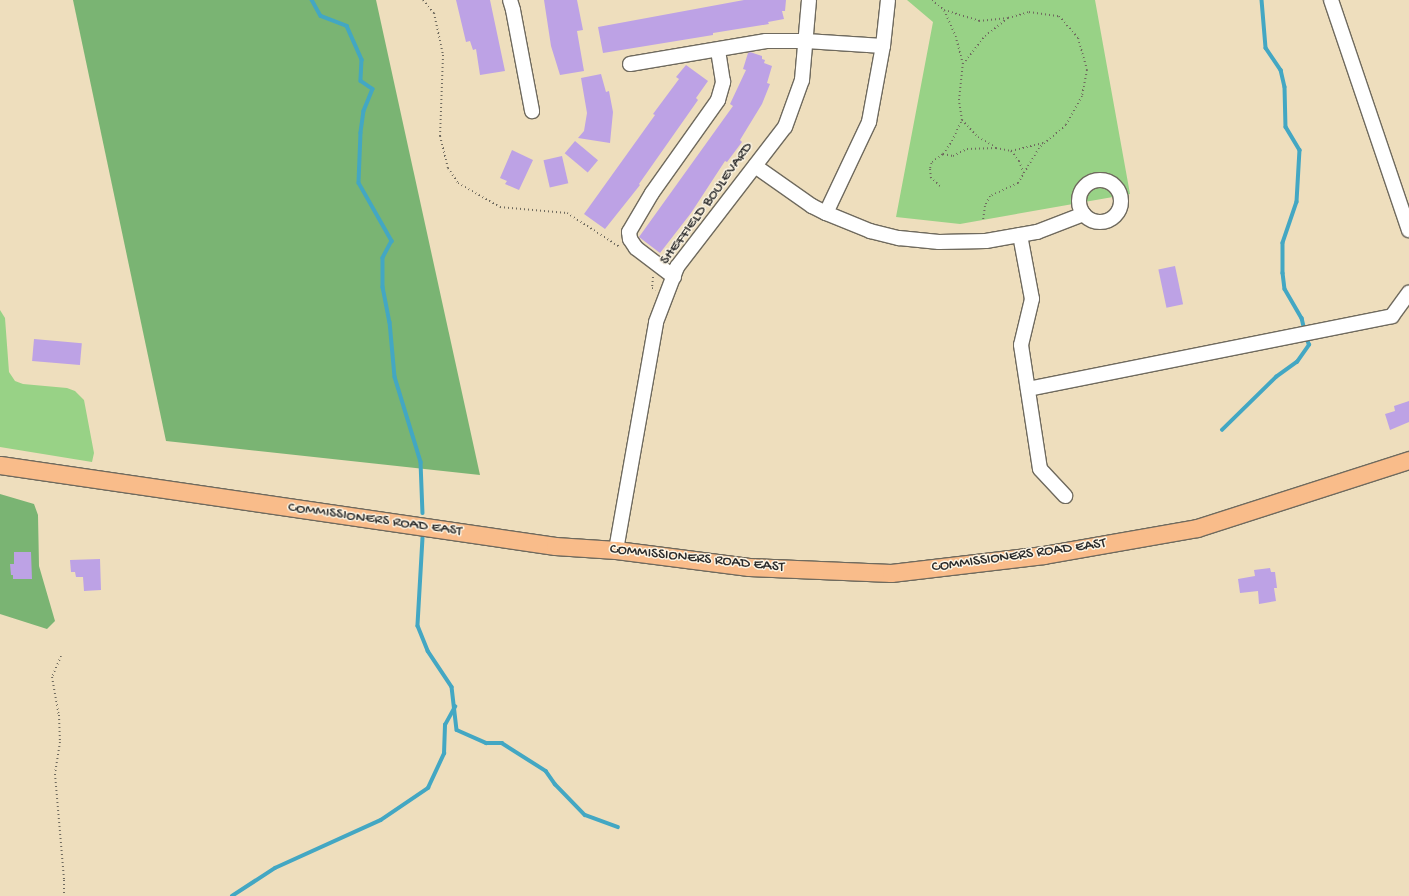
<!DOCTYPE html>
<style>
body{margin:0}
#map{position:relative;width:1409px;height:896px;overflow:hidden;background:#eedebd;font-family:"Gochi Hand",sans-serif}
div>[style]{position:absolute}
.green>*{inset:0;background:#98d286}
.forest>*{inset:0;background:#7ab473}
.stream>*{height:3.5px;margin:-1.75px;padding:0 1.75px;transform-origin:1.75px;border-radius:1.75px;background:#43a7c3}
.building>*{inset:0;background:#bda2e5;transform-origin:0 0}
.path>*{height:2px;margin-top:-1px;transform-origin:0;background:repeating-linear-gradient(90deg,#6f6a5e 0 1px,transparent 0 4px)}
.roads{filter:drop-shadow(1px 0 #6f6a5e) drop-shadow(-1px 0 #6f6a5e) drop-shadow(0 1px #6f6a5e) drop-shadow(0 -1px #6f6a5e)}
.minor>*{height:14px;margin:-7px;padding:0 7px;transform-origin:7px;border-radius:7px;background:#fff}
.minor>.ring{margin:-7px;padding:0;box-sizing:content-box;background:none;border:14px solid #fff;border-radius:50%}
.major>*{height:17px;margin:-8.5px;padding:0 8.5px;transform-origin:8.5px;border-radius:8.5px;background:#f9bc8a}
span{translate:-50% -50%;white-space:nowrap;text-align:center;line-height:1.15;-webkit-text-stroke:3px #fcf5e5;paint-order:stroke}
.street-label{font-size:15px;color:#2b2b2b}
</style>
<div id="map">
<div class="green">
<i style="clip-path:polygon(907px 0,1095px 0,1130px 194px,960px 224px,896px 217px,933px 22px)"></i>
<i style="clip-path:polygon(0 310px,5px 318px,9px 372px,15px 381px,23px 384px,67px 388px,75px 391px,84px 400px,94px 453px,92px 462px,0 447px)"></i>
</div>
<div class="forest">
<i style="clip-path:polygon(73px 0,376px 0,480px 475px,166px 441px)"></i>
<i style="clip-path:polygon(0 494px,34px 504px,38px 515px,39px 566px,55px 621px,47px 629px,0 614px)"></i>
</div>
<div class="stream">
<i style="left:312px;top:0;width:18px;rotate:61deg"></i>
<i style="left:321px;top:16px;width:28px;rotate:21deg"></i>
<i style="left:347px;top:26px;width:37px;rotate:66deg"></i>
<i style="left:362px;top:60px;width:21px;rotate:93deg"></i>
<i style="left:361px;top:81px;width:14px;rotate:34deg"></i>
<i style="left:373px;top:89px;width:24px;rotate:112deg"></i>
<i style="left:364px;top:111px;width:22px;rotate:98deg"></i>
<i style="left:361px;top:133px;width:50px;rotate:92.3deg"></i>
<i style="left:359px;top:183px;width:67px;rotate:60.4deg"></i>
<i style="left:392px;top:241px;width:19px;rotate:118deg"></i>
<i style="left:383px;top:258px;width:29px;rotate:90deg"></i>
<i style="left:383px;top:287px;width:36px;rotate:79deg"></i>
<i style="left:390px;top:322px;width:55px;rotate:84.8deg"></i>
<i style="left:395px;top:377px;width:89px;rotate:73deg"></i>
<i style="left:421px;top:462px;width:51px;rotate:87.8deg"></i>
<i style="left:1262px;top:0;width:48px;rotate:85.2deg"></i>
<i style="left:1266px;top:48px;width:27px;rotate:56deg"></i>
<i style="left:1281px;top:70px;width:17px;rotate:77deg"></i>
<i style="left:1285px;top:87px;width:40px;rotate:88.6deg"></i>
<i style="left:1286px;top:127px;width:27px;rotate:59deg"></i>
<i style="left:1300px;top:150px;width:52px;rotate:93.3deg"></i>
<i style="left:1297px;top:202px;width:43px;rotate:108.9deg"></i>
<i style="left:1283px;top:243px;width:30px;rotate:90deg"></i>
<i style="left:1283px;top:273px;width:16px;rotate:83deg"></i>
<i style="left:1285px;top:289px;width:34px;rotate:60deg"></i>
<i style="left:1302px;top:318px;width:13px;rotate:77deg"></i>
<i style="left:1222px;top:430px;width:76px;rotate:-44.5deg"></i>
<i style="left:1276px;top:377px;width:26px;rotate:-36deg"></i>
<i style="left:1297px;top:362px;width:21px;rotate:-55deg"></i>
<i style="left:1309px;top:345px;width:9px;rotate:-111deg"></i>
<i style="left:423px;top:538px;width:88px;rotate:93.3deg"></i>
<i style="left:418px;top:626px;width:27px;rotate:68deg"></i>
<i style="left:428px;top:651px;width:43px;rotate:56.3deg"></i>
<i style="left:452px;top:687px;width:43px;rotate:83.4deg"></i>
<i style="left:457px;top:730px;width:32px;rotate:24deg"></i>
<i style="left:486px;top:743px;width:16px"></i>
<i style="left:502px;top:743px;width:52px;rotate:32.5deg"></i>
<i style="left:546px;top:771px;width:16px;rotate:55deg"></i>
<i style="left:555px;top:784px;width:43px;rotate:45.9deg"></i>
<i style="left:585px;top:815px;width:35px;rotate:20deg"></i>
<i style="left:232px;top:896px;width:51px;rotate:-33.1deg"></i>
<i style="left:275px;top:868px;width:116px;rotate:-24.4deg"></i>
<i style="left:381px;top:820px;width:57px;rotate:-34.2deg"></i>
<i style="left:428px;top:788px;width:38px;rotate:-65deg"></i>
<i style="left:444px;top:754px;width:29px;rotate:-88deg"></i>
<i style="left:445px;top:725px;width:21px;rotate:-61deg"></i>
</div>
<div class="building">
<i style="clip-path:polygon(456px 0,490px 0,505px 71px,480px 75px,476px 49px,473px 50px,470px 41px,466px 42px)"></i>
<i style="clip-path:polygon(544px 0,577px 0,583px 30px,577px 31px,584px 71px,560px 75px,551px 46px)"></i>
<i style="clip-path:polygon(744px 0,786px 0,785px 11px,782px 11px,784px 19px,768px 22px,769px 24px,713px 33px,713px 35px,603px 53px,598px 27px)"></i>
<i style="clip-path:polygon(750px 52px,762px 56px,762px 59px,765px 60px,764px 63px,772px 66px,767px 83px,770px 84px,762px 104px,740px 140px,742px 142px,727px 162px,725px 161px,691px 213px,660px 253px,639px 237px,733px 106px,730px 104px,746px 70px,743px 69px,748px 53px)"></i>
<i style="clip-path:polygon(686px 65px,708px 81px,696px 98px,698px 100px,639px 184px,640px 185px,605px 229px,584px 214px,655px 115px,653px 114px,679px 79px,676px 77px)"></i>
<i style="clip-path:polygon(601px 74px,606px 92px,609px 91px,613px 112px,610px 143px,578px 138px,584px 131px,587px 113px,581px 78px)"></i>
<i style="left:575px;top:141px;width:30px;height:16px;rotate:40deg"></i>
<i style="clip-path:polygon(512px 150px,533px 160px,519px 190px,505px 184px,507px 181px,500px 178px)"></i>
<i style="left:562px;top:156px;width:28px;height:19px;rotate:77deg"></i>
<i style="left:1175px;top:266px;width:39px;height:17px;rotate:78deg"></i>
<i style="left:34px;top:339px;width:48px;height:22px;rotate:5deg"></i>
<i style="clip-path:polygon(1409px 401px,1409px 422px,1390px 430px,1385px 414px,1395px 411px,1394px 406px)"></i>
<i style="clip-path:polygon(14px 552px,31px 552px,32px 579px,13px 579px,13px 575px,11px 575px,10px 564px,14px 564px)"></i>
<i style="clip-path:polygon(100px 559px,101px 590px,84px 591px,83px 577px,76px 577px,75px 572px,71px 572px,70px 560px)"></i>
<i style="clip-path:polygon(1270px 568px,1271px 572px,1275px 572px,1277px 588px,1274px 588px,1276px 601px,1259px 604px,1258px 591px,1240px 593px,1238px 579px,1255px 576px,1254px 570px)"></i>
</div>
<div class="path">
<i style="left:423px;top:0;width:17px;rotate:50deg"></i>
<i style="left:434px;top:13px;width:43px;rotate:77.9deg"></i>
<i style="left:443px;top:55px;width:81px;rotate:92.1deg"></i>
<i style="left:440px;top:136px;width:33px;rotate:76deg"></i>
<i style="left:448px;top:168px;width:18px;rotate:56deg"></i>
<i style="left:458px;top:183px;width:48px;rotate:29.7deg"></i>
<i style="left:500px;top:207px;width:67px;rotate:5.1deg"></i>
<i style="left:567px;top:213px;width:63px;rotate:32.7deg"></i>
<i style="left:932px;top:0;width:16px;rotate:40deg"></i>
<i style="left:944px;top:10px;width:37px;rotate:17deg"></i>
<i style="left:979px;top:21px;width:29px;rotate:-6deg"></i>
<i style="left:1008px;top:18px;width:22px;rotate:-16deg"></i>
<i style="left:1029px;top:12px;width:30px;rotate:8deg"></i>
<i style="left:1059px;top:16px;width:29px;rotate:49deg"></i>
<i style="left:1078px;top:38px;width:33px;rotate:74deg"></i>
<i style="left:1087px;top:70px;width:26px;rotate:101deg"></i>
<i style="left:1082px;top:96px;width:33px;rotate:119deg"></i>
<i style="left:1066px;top:125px;width:35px;rotate:140deg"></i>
<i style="left:1039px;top:148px;width:41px;rotate:121deg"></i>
<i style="left:1018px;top:183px;width:31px;rotate:155deg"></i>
<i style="left:990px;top:196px;width:11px;rotate:117deg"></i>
<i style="left:985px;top:206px;width:14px;rotate:98deg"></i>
<i style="left:963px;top:64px;width:36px;rotate:-52deg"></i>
<i style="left:985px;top:36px;width:29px;rotate:-38deg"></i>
<i style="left:962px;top:120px;width:23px;rotate:47deg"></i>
<i style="left:978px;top:137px;width:20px;rotate:30deg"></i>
<i style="left:1011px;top:151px;width:13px;rotate:51deg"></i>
<i style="left:1019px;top:161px;width:14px;rotate:69deg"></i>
<i style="left:943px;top:154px;width:16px;rotate:-55deg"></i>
<i style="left:952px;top:141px;width:23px;rotate:-65deg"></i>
<i style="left:962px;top:120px;width:20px;rotate:-99deg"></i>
<i style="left:959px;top:100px;width:36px;rotate:-84deg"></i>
<i style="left:963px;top:64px;width:28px;rotate:-105deg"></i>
<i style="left:956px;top:37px;width:30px;rotate:-114deg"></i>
<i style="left:940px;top:186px;width:12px;rotate:-138deg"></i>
<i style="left:931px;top:178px;width:10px;rotate:-96deg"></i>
<i style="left:930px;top:168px;width:6px;rotate:-72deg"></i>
<i style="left:932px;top:162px;width:14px;rotate:-36deg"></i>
<i style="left:943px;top:154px;width:10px;rotate:11deg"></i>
<i style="left:953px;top:156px;width:16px;rotate:-27deg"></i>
<i style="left:967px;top:149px;width:29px;rotate:-2deg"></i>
<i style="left:996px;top:148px;width:15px;rotate:11deg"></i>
<i style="left:1011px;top:151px;width:34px;rotate:-14deg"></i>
<i style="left:653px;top:277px;width:11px;rotate:95deg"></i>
<i style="left:652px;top:288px;width:4px;rotate:27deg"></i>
<i style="left:61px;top:656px;width:23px;rotate:113deg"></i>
<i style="left:52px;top:677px;width:39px;rotate:80deg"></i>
<i style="left:59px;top:715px;width:27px;rotate:88deg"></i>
<i style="left:60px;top:742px;width:32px;rotate:99deg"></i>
<i style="left:55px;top:774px;width:106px;rotate:85.1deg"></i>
<i style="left:64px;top:880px;width:16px;rotate:90deg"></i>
</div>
<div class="roads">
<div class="minor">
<i style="left:510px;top:0;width:10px;rotate:73deg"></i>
<i style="left:513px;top:10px;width:103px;rotate:79.3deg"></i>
<i style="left:1331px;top:0;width:243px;rotate:71.3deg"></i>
<i style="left:630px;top:64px;width:138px;rotate:-9.6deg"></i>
<i style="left:766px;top:41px;width:40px"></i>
<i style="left:806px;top:41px;width:77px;rotate:3.7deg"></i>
<i style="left:755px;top:166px;width:70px;rotate:35.1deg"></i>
<i style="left:812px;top:206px;width:16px;rotate:27deg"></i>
<i style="left:826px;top:213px;width:48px;rotate:22.2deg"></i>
<i style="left:870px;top:231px;width:30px;rotate:14deg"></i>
<i style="left:899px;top:238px;width:40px;rotate:5.7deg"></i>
<i style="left:939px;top:242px;width:47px;rotate:-1.2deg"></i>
<i style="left:986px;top:241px;width:52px;rotate:-10deg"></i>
<i style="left:1037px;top:232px;width:50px;rotate:-21deg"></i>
<i class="ring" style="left:1079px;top:180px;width:28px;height:28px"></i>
<i style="left:826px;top:213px;width:101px;rotate:-64.7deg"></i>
<i style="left:869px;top:122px;width:77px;rotate:-79.6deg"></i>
<i style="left:883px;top:46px;width:46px;rotate:-83.8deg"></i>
<i style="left:1020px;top:235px;width:65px;rotate:79.4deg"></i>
<i style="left:1032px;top:299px;width:47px;rotate:103.4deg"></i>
<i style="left:1021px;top:345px;width:125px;rotate:81.3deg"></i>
<i style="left:1040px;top:469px;width:37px;rotate:47deg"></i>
<i style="left:674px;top:277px;width:48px;rotate:-142.7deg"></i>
<i style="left:636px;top:248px;width:11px;rotate:-124deg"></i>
<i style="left:630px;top:239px;width:7px;rotate:-98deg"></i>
<i style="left:629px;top:232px;width:45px;rotate:-59.5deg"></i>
<i style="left:652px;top:193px;width:114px;rotate:-54.6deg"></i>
<i style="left:718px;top:100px;width:19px;rotate:-74deg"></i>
<i style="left:723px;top:82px;width:32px;rotate:-99deg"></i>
<i style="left:1028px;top:389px;width:371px;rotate:-11.3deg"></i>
<i style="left:1392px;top:316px;width:29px;rotate:-54deg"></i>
<i style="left:616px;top:550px;width:231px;rotate:-80deg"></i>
<i style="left:656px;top:322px;width:59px;rotate:-69.1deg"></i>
<i style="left:677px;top:267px;width:177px;rotate:-52.4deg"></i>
<i style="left:785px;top:127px;width:50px;rotate:-70.1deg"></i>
<i style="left:802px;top:80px;width:80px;rotate:-85deg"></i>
</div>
<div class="major">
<i style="left:0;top:465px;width:561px;rotate:8.3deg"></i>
<i style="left:555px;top:546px;width:61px;rotate:3.8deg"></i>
<i style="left:616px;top:550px;width:134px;rotate:7.3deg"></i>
<i style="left:749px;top:567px;width:142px;rotate:2.4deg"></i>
<i style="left:891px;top:573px;width:154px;rotate:-6.7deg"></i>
<i style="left:1044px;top:555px;width:155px;rotate:-10deg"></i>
<i style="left:1197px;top:528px;width:223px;rotate:-17.8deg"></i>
</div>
</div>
<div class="street-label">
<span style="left:707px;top:204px;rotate:-54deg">SHEFFIELD BOULEVARD</span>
<span style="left:375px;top:520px;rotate:8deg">COMMISSIONERS ROAD EAST</span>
<span style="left:1019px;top:556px;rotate:-8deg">COMMISSIONERS ROAD EAST</span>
<span style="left:697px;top:559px;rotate:6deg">COMMISSIONERS ROAD EAST</span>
</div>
</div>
